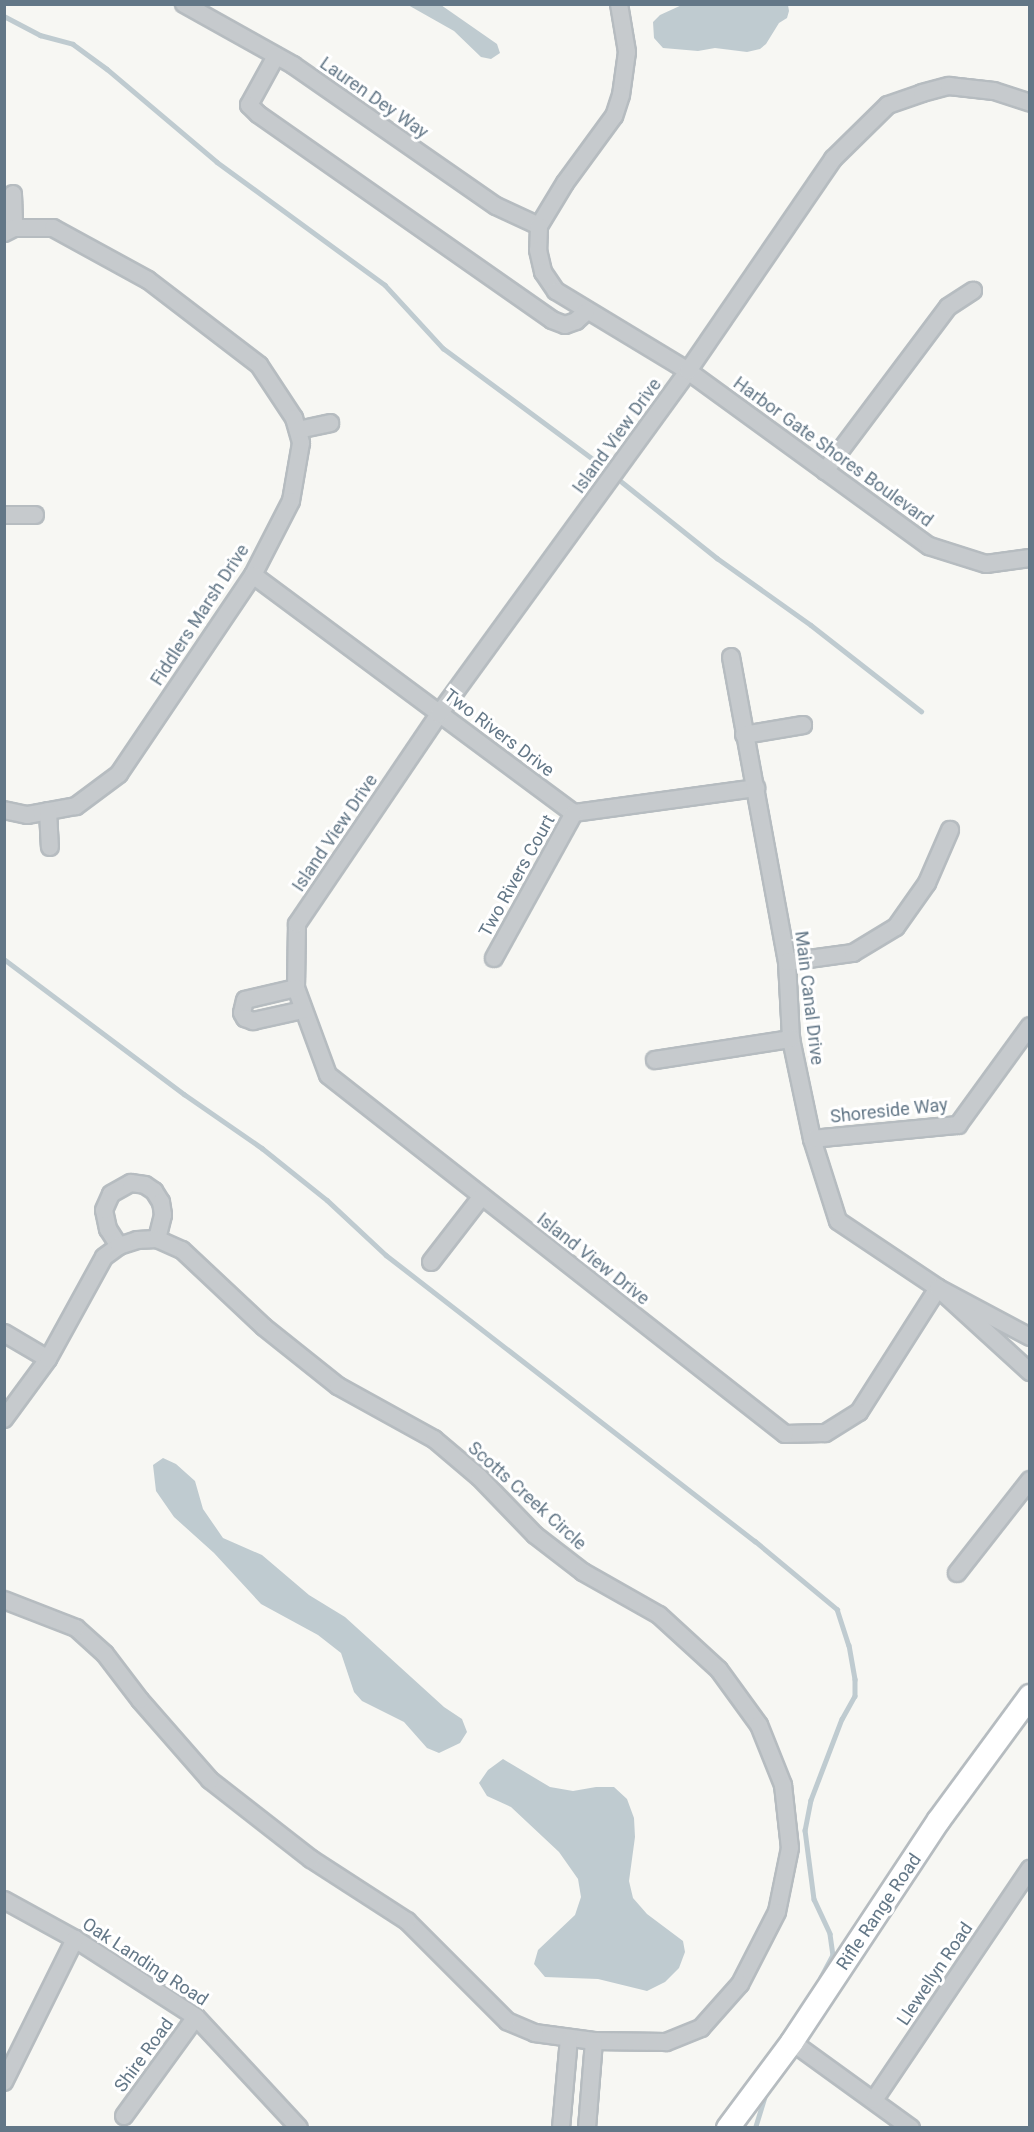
<!DOCTYPE html>
<style>
body{margin:0}
#map{position:relative;width:1034px;height:2132px;overflow:hidden;background:#f7f7f3;font-family:Roboto,sans-serif}
div>[style]{position:absolute}
.water>*{inset:0;background:#bfcbd0}
.stream>*{height:4.5px;margin:-2.25px;padding:0 2.25px;transform-origin:2.25px;border-radius:2.25px;background:#bfcbd0}
.roads{filter:drop-shadow(2px 0 #b6bcc0) drop-shadow(-2px 0 #b6bcc0) drop-shadow(0 2px #b6bcc0) drop-shadow(0 -2px #b6bcc0)}
.street>*{height:16px;margin:-8px;padding:0 8px;transform-origin:8px;border-radius:8px;background:#c6cacd}
.secondary>*{height:22px;margin:-11px;padding:0 11px;transform-origin:11px;border-radius:11px;background:#fff}
span{translate:-50% -50%;white-space:nowrap;text-align:center;line-height:1.15;-webkit-text-stroke:6px #fff;paint-order:stroke}
.street-label{font-size:18px;color:#637787}
.frame{position:absolute;inset:0;border:6px solid #637787;pointer-events:none}
</style>
<div id="map">
<div class="water">
<i style="clip-path:polygon(684px 4px,788px 5px,789px 11px,787px 18px,779px 23px,766px 44px,760px 49px,747px 52px,715px 48px,698px 51px,663px 48px,654px 38px,653px 22px,660px 15px)"></i>
<i style="clip-path:polygon(408px 5px,441px 5px,497px 44px,500px 53px,491px 59px,481px 57px,454px 31px)"></i>
<i style="clip-path:polygon(163px 1458px,176px 1464px,195px 1481px,203px 1509px,223px 1538px,262px 1555px,309px 1595px,345px 1617px,444px 1707px,462px 1719px,467px 1732px,460px 1743px,439px 1753px,427px 1748px,404px 1722px,362px 1701px,354px 1692px,341px 1653px,318px 1635px,261px 1604px,214px 1553px,174px 1517px,156px 1491px,153px 1465px)"></i>
<i style="clip-path:polygon(503px 1759px,550px 1787px,573px 1791px,596px 1787px,614px 1787px,627px 1799px,634px 1818px,635px 1837px,629px 1881px,633px 1898px,647px 1914px,683px 1941px,685px 1952px,679px 1968px,665px 1982px,647px 1991px,598px 1979px,545px 1977px,534px 1964px,538px 1950px,575px 1915px,581px 1897px,578px 1879px,559px 1852px,511px 1807px,487px 1796px,479px 1783px,488px 1770px)"></i>
</div>
<div class="stream">
<i style="left:4px;top:16px;width:41px;rotate:27.8deg"></i>
<i style="left:40px;top:35px;width:34px;rotate:15deg"></i>
<i style="left:73px;top:44px;width:42px;rotate:36.3deg"></i>
<i style="left:107px;top:69px;width:144px;rotate:40.2deg"></i>
<i style="left:217px;top:162px;width:208px;rotate:36.2deg"></i>
<i style="left:385px;top:285px;width:86px;rotate:47.4deg"></i>
<i style="left:443px;top:348px;width:200px;rotate:36.5deg"></i>
<i style="left:622px;top:482px;width:122px;rotate:38.7deg"></i>
<i style="left:717px;top:558px;width:115px;rotate:35.5deg"></i>
<i style="left:811px;top:625px;width:140px;rotate:38deg"></i>
<i style="left:4px;top:959px;width:225px;rotate:36.9deg"></i>
<i style="left:184px;top:1094px;width:95px;rotate:34.7deg"></i>
<i style="left:262px;top:1148px;width:83px;rotate:38.7deg"></i>
<i style="left:327px;top:1200px;width:81px;rotate:43deg"></i>
<i style="left:386px;top:1255px;width:467px;rotate:37.8deg"></i>
<i style="left:755px;top:1541px;width:107px;rotate:39.7deg"></i>
<i style="left:837px;top:1609px;width:38px;rotate:72deg"></i>
<i style="left:849px;top:1645px;width:35px;rotate:80deg"></i>
<i style="left:855px;top:1679px;width:17px;rotate:90deg"></i>
<i style="left:855px;top:1696px;width:26px;rotate:119deg"></i>
<i style="left:842px;top:1719px;width:87px;rotate:110.9deg"></i>
<i style="left:811px;top:1800px;width:31px;rotate:101deg"></i>
<i style="left:805px;top:1830px;width:70px;rotate:82.6deg"></i>
<i style="left:814px;top:1899px;width:38px;rotate:65deg"></i>
<i style="left:830px;top:1934px;width:21px;rotate:82deg"></i>
<i style="left:833px;top:1955px;width:26px;rotate:118deg"></i>
<i style="left:755px;top:2128px;width:37px;rotate:-73deg"></i>
</div>
<div class="roads">
<div class="street">
<i style="left:184px;top:4px;width:125px;rotate:29.2deg"></i>
<i style="left:293px;top:65px;width:247px;rotate:34.8deg"></i>
<i style="left:496px;top:206px;width:47px;rotate:24.9deg"></i>
<i style="left:619px;top:4px;width:49px;rotate:80.5deg"></i>
<i style="left:627px;top:52px;width:43px;rotate:97.9deg"></i>
<i style="left:621px;top:95px;width:22px;rotate:108deg"></i>
<i style="left:614px;top:116px;width:83px;rotate:126.2deg"></i>
<i style="left:565px;top:183px;width:50px;rotate:121.2deg"></i>
<i style="left:539px;top:226px;width:24px;rotate:92deg"></i>
<i style="left:538px;top:250px;width:23px;rotate:77deg"></i>
<i style="left:543px;top:272px;width:23px;rotate:56deg"></i>
<i style="left:556px;top:291px;width:154px;rotate:31.2deg"></i>
<i style="left:688px;top:371px;width:298px;rotate:36deg"></i>
<i style="left:929px;top:546px;width:60px;rotate:17.5deg"></i>
<i style="left:986px;top:564px;width:44px;rotate:-7.8deg"></i>
<i style="left:276px;top:56px;width:56px;rotate:118.9deg"></i>
<i style="left:249px;top:105px;width:13px;rotate:45deg"></i>
<i style="left:258px;top:114px;width:359px;rotate:35deg"></i>
<i style="left:552px;top:320px;width:14px;rotate:21deg"></i>
<i style="left:565px;top:325px;width:12px;rotate:-20deg"></i>
<i style="left:576px;top:321px;width:13px;rotate:-42deg"></i>
<i style="left:13px;top:194px;width:34px;rotate:88deg"></i>
<i style="left:4px;top:233px;width:11px;rotate:-27deg"></i>
<i style="left:14px;top:228px;width:39px"></i>
<i style="left:53px;top:228px;width:108px;rotate:28.7deg"></i>
<i style="left:148px;top:280px;width:140px;rotate:37.4deg"></i>
<i style="left:259px;top:365px;width:64px;rotate:56.6deg"></i>
<i style="left:294px;top:418px;width:26px;rotate:74deg"></i>
<i style="left:301px;top:443px;width:59px;rotate:99.8deg"></i>
<i style="left:291px;top:501px;width:83px;rotate:117.2deg"></i>
<i style="left:253px;top:575px;width:240px;rotate:124deg"></i>
<i style="left:119px;top:774px;width:54px;rotate:143.3deg"></i>
<i style="left:76px;top:806px;width:50px;rotate:169.6deg"></i>
<i style="left:27px;top:815px;width:24px;rotate:-168deg"></i>
<i style="left:298px;top:430px;width:33px;rotate:-12deg"></i>
<i style="left:825px;top:471px;width:205px;rotate:-53.1deg"></i>
<i style="left:948px;top:307px;width:30px;rotate:-33deg"></i>
<i style="left:4px;top:515px;width:31px"></i>
<i style="left:253px;top:575px;width:400px;rotate:36.6deg"></i>
<i style="left:574px;top:813px;width:184px;rotate:-7.8deg"></i>
<i style="left:731px;top:657px;width:310px;rotate:79.6deg"></i>
<i style="left:787px;top:962px;width:77px;rotate:87deg"></i>
<i style="left:791px;top:1039px;width:102px;rotate:78.1deg"></i>
<i style="left:812px;top:1139px;width:86px;rotate:72.4deg"></i>
<i style="left:838px;top:1221px;width:120px;rotate:33.8deg"></i>
<i style="left:938px;top:1288px;width:147px;rotate:122.5deg"></i>
<i style="left:859px;top:1412px;width:40px;rotate:148deg"></i>
<i style="left:825px;top:1433px;width:40px;rotate:178.6deg"></i>
<i style="left:785px;top:1434px;width:581px;rotate:-141.85deg"></i>
<i style="left:328px;top:1075px;width:93px;rotate:-110.2deg"></i>
<i style="left:296px;top:988px;width:64px;rotate:-89.1deg"></i>
<i style="left:297px;top:924px;width:254px;rotate:-55.9deg"></i>
<i style="left:439px;top:714px;width:424px;rotate:-54deg"></i>
<i style="left:688px;top:371px;width:257px;rotate:-55.6deg"></i>
<i style="left:833px;top:159px;width:77px;rotate:-44.5deg"></i>
<i style="left:888px;top:105px;width:36px;rotate:-19deg"></i>
<i style="left:922px;top:93px;width:28px;rotate:-15deg"></i>
<i style="left:949px;top:86px;width:45px;rotate:6.3deg"></i>
<i style="left:994px;top:91px;width:38px;rotate:18deg"></i>
<i style="left:744px;top:735px;width:60px;rotate:-9.6deg"></i>
<i style="left:48px;top:811px;width:36px;rotate:87deg"></i>
<i style="left:494px;top:958px;width:166px;rotate:-61.1deg"></i>
<i style="left:787px;top:962px;width:67px;rotate:-7.8deg"></i>
<i style="left:853px;top:953px;width:50px;rotate:-31.2deg"></i>
<i style="left:896px;top:927px;width:54px;rotate:-54.8deg"></i>
<i style="left:927px;top:883px;width:58px;rotate:-66.5deg"></i>
<i style="left:296px;top:988px;width:52px;rotate:166.8deg"></i>
<i style="left:245px;top:1000px;width:13px;rotate:103deg"></i>
<i style="left:242px;top:1013px;width:6px;rotate:59deg"></i>
<i style="left:245px;top:1018px;width:9px;rotate:21deg"></i>
<i style="left:253px;top:1021px;width:51px;rotate:-12.4deg"></i>
<i style="left:655px;top:1060px;width:138px;rotate:-8.8deg"></i>
<i style="left:812px;top:1139px;width:147px;rotate:-5.5deg"></i>
<i style="left:958px;top:1125px;width:122px;rotate:-54deg"></i>
<i style="left:119px;top:1246px;width:20px;rotate:-123deg"></i>
<i style="left:108px;top:1229px;width:19px;rotate:-102deg"></i>
<i style="left:104px;top:1210px;width:17px;rotate:-66deg"></i>
<i style="left:111px;top:1194px;width:23px;rotate:-29deg"></i>
<i style="left:131px;top:1183px;width:14px;rotate:8deg"></i>
<i style="left:145px;top:1185px;width:11px;rotate:34deg"></i>
<i style="left:154px;top:1191px;width:13px;rotate:58deg"></i>
<i style="left:161px;top:1202px;width:13px;rotate:81deg"></i>
<i style="left:163px;top:1215px;width:25px;rotate:104deg"></i>
<i style="left:431px;top:1262px;width:83px;rotate:-52.3deg"></i>
<i style="left:4px;top:1333px;width:51px;rotate:30.6deg"></i>
<i style="left:1030px;top:1337px;width:104px;rotate:-152deg"></i>
<i style="left:938px;top:1288px;width:125px;rotate:42.4deg"></i>
<i style="left:4px;top:1419px;width:74px;rotate:-53.7deg"></i>
<i style="left:48px;top:1359px;width:116px;rotate:-61.2deg"></i>
<i style="left:104px;top:1257px;width:19px;rotate:-36deg"></i>
<i style="left:119px;top:1246px;width:19px;rotate:-18deg"></i>
<i style="left:137px;top:1240px;width:20px;rotate:-3deg"></i>
<i style="left:157px;top:1239px;width:27px;rotate:24deg"></i>
<i style="left:182px;top:1250px;width:112px;rotate:43.2deg"></i>
<i style="left:264px;top:1327px;width:95px;rotate:38.6deg"></i>
<i style="left:338px;top:1386px;width:110px;rotate:28.9deg"></i>
<i style="left:434px;top:1439px;width:59px;rotate:40.2deg"></i>
<i style="left:479px;top:1477px;width:81px;rotate:46deg"></i>
<i style="left:535px;top:1535px;width:61px;rotate:37.6deg"></i>
<i style="left:583px;top:1572px;width:87px;rotate:29.5deg"></i>
<i style="left:659px;top:1615px;width:81px;rotate:42.5deg"></i>
<i style="left:719px;top:1670px;width:68px;rotate:54deg"></i>
<i style="left:759px;top:1725px;width:65px;rotate:68.2deg"></i>
<i style="left:783px;top:1785px;width:63px;rotate:83.7deg"></i>
<i style="left:790px;top:1848px;width:65px;rotate:101.5deg"></i>
<i style="left:777px;top:1912px;width:81px;rotate:117.2deg"></i>
<i style="left:740px;top:1984px;width:59px;rotate:131.6deg"></i>
<i style="left:701px;top:2028px;width:38px;rotate:158deg"></i>
<i style="left:666px;top:2042px;width:72px;rotate:-179.2deg"></i>
<i style="left:594px;top:2041px;width:60px;rotate:-172.3deg"></i>
<i style="left:535px;top:2033px;width:30px;rotate:-157deg"></i>
<i style="left:507px;top:2021px;width:141px;rotate:-135deg"></i>
<i style="left:407px;top:1921px;width:114px;rotate:-147.1deg"></i>
<i style="left:311px;top:1859px;width:128px;rotate:-142deg"></i>
<i style="left:210px;top:1780px;width:106px;rotate:-131.2deg"></i>
<i style="left:140px;top:1700px;width:58px;rotate:-127.3deg"></i>
<i style="left:105px;top:1654px;width:39px;rotate:-138deg"></i>
<i style="left:76px;top:1628px;width:77px;rotate:-158.7deg"></i>
<i style="left:957px;top:1573px;width:118px;rotate:-51.9deg"></i>
<i style="left:4px;top:1900px;width:81px;rotate:28.8deg"></i>
<i style="left:75px;top:1939px;width:144px;rotate:32.8deg"></i>
<i style="left:196px;top:2017px;width:151px;rotate:47.1deg"></i>
<i style="left:792px;top:2042px;width:147px;rotate:35.9deg"></i>
<i style="left:4px;top:2082px;width:160px;rotate:-63.6deg"></i>
<i style="left:874px;top:2100px;width:279px;rotate:-56deg"></i>
<i style="left:124px;top:2116px;width:122px;rotate:-54deg"></i>
<i style="left:561px;top:2128px;width:89px;rotate:-84.9deg"></i>
<i style="left:587px;top:2128px;width:87px;rotate:-85.4deg"></i>
</div>
<div class="secondary">
<i style="left:728px;top:2128px;width:107px;rotate:-53.3deg"></i>
<i style="left:792px;top:2042px;width:266px;rotate:-56.5deg"></i>
<i style="left:939px;top:1820px;width:154px;rotate:-53.7deg"></i>
</div>
</div>
<div class="street-label">
<span style="left:374px;top:98px;rotate:35deg">Lauren Dey Way</span>
<span style="left:617px;top:436px;rotate:-54deg">Island View Drive</span>
<span style="left:833px;top:452px;rotate:36deg">Harbor Gate Shores Boulevard</span>
<span style="left:200px;top:615px;rotate:-57deg">Fiddlers Marsh Drive</span>
<span style="left:499px;top:733px;rotate:37deg">Two Rivers Drive</span>
<span style="left:335px;top:833px;rotate:-56deg">Island View Drive</span>
<span style="left:517px;top:876px;rotate:-61deg">Two Rivers Court</span>
<span style="left:809px;top:998px;rotate:83deg">Main Canal Drive</span>
<span style="left:889px;top:1111px;rotate:-6deg">Shoreside Way</span>
<span style="left:593px;top:1259px;rotate:38deg">Island View Drive</span>
<span style="left:527px;top:1496px;rotate:42deg">Scotts Creek Circle</span>
<span style="left:879px;top:1912px;rotate:-56deg">Rifle Range Road</span>
<span style="left:145px;top:1962px;rotate:33deg">Oak Landing Road</span>
<span style="left:935px;top:1974px;rotate:-56deg">Llewellyn Road</span>
<span style="left:144px;top:2055px;rotate:-54deg">Shire Road</span>
</div>
<div class="frame"></div>
</div>
